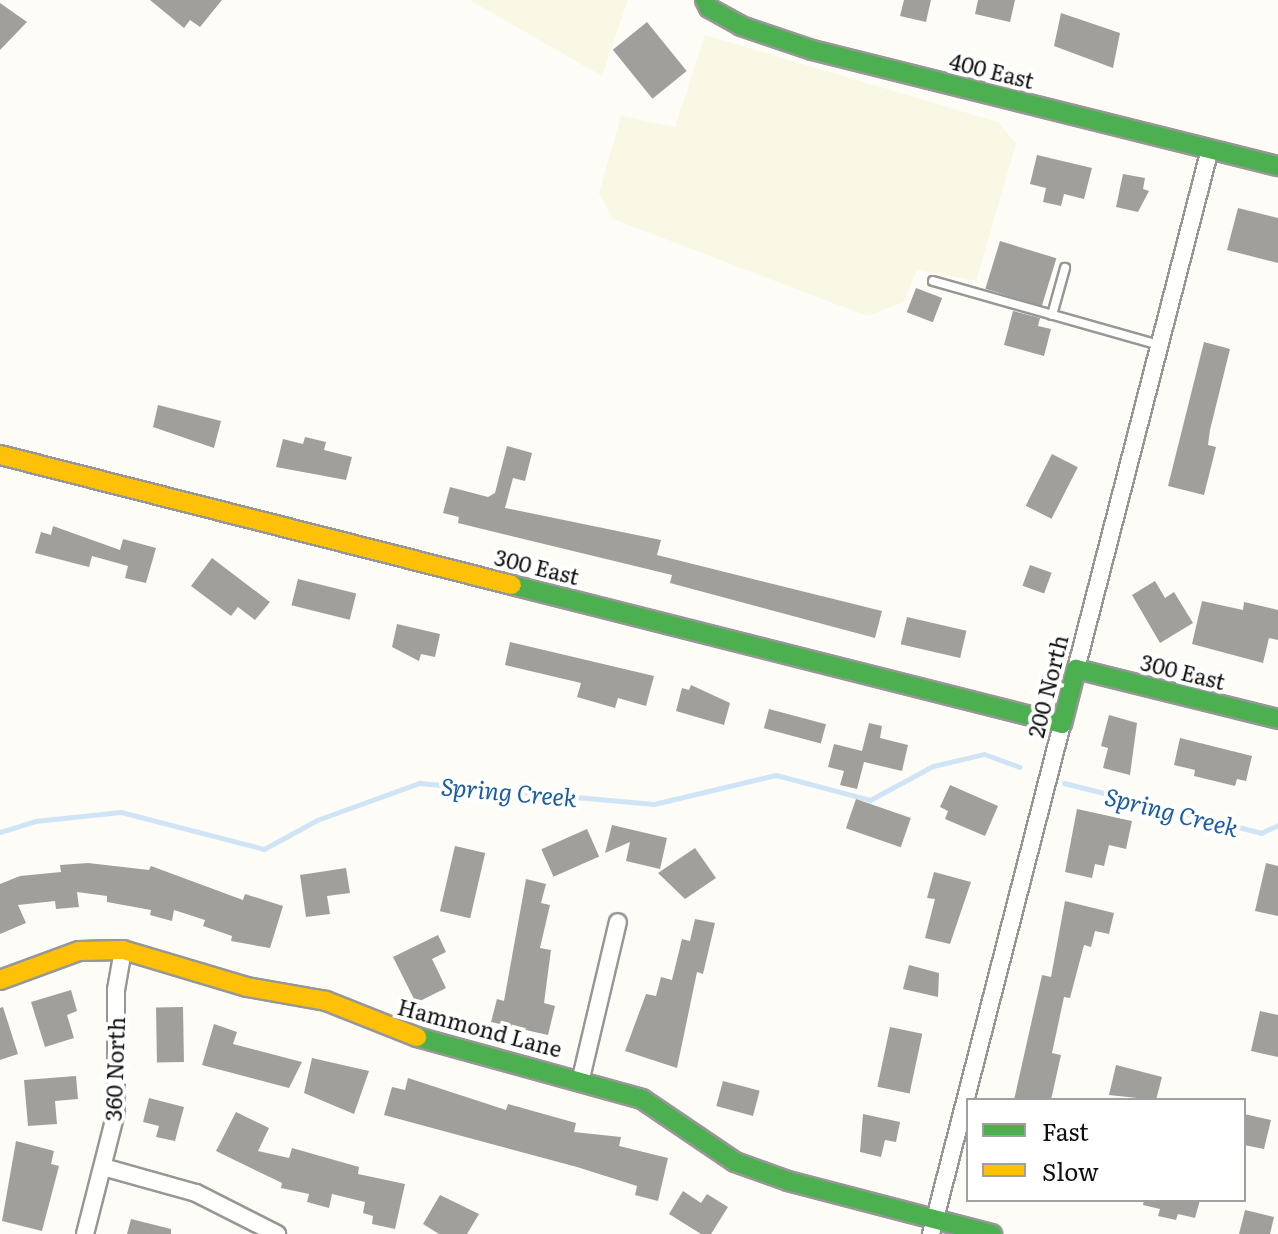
<!DOCTYPE html>
<style>
body{margin:0}
#map{position:relative;width:1278px;height:1234px;overflow:hidden;background:#fdfcf7;font-family:Literata,serif}
div>[style]{position:absolute}
.farmland>*{inset:0;background:#f9f8e4}
.stream>*{height:5px;margin:-2.5px;padding:0 2.5px;transform-origin:2.5px;border-radius:2.5px;background:#cfe5f6}
.building>*{inset:0;background:#a19f9c;transform-origin:0 0}
.roads{filter:drop-shadow(2px 0 #979795) drop-shadow(-2px 0 #979795) drop-shadow(0 2px #979795) drop-shadow(0 -2px #979795)}
.lane>*{height:8px;margin:-4px;padding:0 4px;transform-origin:4px;border-radius:4px;background:#fffffe}
.street>*{height:16px;margin:-8px;padding:0 8px;transform-origin:8px;border-radius:8px;background:#fffffe}
.fast>*{height:18px;margin:-9px;padding:0 9px;transform-origin:9px;border-radius:9px;background:#4caf50}
.slow>*{height:18px;margin:-9px;padding:0 9px;transform-origin:9px;border-radius:9px;background:#ffc107}
span{translate:-50% -50%;white-space:nowrap;text-align:center;line-height:1.15;-webkit-text-stroke:8px #fff;paint-order:stroke}
.street-label{font-size:22px;color:#111}
.water-label{font-size:24px;color:#1c5ca1;font-style:italic}
.legend{position:absolute;left:966px;top:1098px;width:280px;height:104px;box-sizing:border-box;background:#fff;border:2px solid #a0a0a0;margin:0;padding:10px 14px;list-style:none;font-size:24px;color:#111}
.legend li{display:flex;align-items:center;gap:16px;height:40px}
.legend b{width:40px;border:2px solid #a0a0a0}
</style>
<div id="map">
<div class="farmland">
<i style="clip-path:polygon(470px 0,628px 0,602px 76px)"></i>
<i style="clip-path:polygon(705px 35px,998px 122px,1016px 144px,976px 281px,917px 270px,904px 302px,867px 316px,613px 219px,599px 193px,621px 116px,675px 127px)"></i>
</div>
<div class="stream">
<i style="left:1064px;top:783px;width:203px;rotate:14.2deg"></i>
<i style="left:1261px;top:833px;width:19px;rotate:-25deg"></i>
<i style="left:0;top:832px;width:37px;rotate:-17deg"></i>
<i style="left:35px;top:821px;width:86px;rotate:-6deg"></i>
<i style="left:121px;top:812px;width:148px;rotate:14.5deg"></i>
<i style="left:264px;top:849px;width:60px;rotate:-28.7deg"></i>
<i style="left:317px;top:820px;width:109px;rotate:-19.9deg"></i>
<i style="left:419px;top:783px;width:236px;rotate:5.1deg"></i>
<i style="left:654px;top:804px;width:125px;rotate:-13.4deg"></i>
<i style="left:776px;top:775px;width:97px;rotate:14.9deg"></i>
<i style="left:870px;top:800px;width:72px;rotate:-28.4deg"></i>
<i style="left:933px;top:766px;width:52px;rotate:-13.2deg"></i>
<i style="left:984px;top:754px;width:38px;rotate:20deg"></i>
</div>
<div class="building">
<i style="clip-path:polygon(150px 0,222px 0,200px 27px,190px 20px,184px 28px)"></i>
<i style="clip-path:polygon(904px 0,931px 0,926px 22px,900px 16px)"></i>
<i style="clip-path:polygon(978px 0,1015px 0,1010px 22px,975px 14px)"></i>
<i style="clip-path:polygon(0 3px,27px 22px,0 50px)"></i>
<i style="clip-path:polygon(1061px 13px,1120px 33px,1113px 68px,1054px 46px)"></i>
<i style="left:647px;top:22px;width:63px;height:44px;rotate:51deg"></i>
<i style="clip-path:polygon(1037px 155px,1092px 168px,1084px 199px,1064px 194px,1061px 206px,1043px 202px,1046px 188px,1030px 184px)"></i>
<i style="clip-path:polygon(1123px 174px,1145px 178px,1143px 189px,1149px 191px,1138px 212px,1116px 207px)"></i>
<i style="clip-path:polygon(1238px 208px,1278px 218px,1278px 263px,1227px 250px)"></i>
<i style="left:1000px;top:241px;width:59px;height:50px;rotate:17deg"></i>
<i style="left:916px;top:288px;width:28px;height:26px;rotate:21deg"></i>
<i style="clip-path:polygon(1013px 311px,1040px 318px,1038px 326px,1051px 329px,1044px 356px,1004px 345px)"></i>
<i style="clip-path:polygon(1204px 342px,1230px 349px,1210px 430px,1208px 445px,1216px 447px,1204px 495px,1168px 486px)"></i>
<i style="clip-path:polygon(158px 405px,221px 421px,214px 448px,153px 427px)"></i>
<i style="clip-path:polygon(305px 437px,326px 442px,324px 450px,352px 457px,346px 480px,276px 467px,283px 439px,303px 444px)"></i>
<i style="clip-path:polygon(507px 446px,532px 453px,525px 481px,513px 478px,505px 508px,661px 540px,657px 555px,882px 611px,875px 638px,670px 583px,672px 575px,458px 523px,459px 517px,443px 513px,450px 487px,488px 497px,495px 493px)"></i>
<i style="left:1052px;top:454px;width:29px;height:58px;rotate:27deg"></i>
<i style="clip-path:polygon(53px 526px,120px 550px,123px 539px,156px 548px,146px 583px,125px 578px,128px 566px,92px 556px,89px 567px,35px 553px,41px 532px,51px 535px)"></i>
<i style="clip-path:polygon(212px 558px,270px 602px,255px 620px,238px 607px,231px 616px,191px 586px)"></i>
<i style="left:1030px;top:565px;width:23px;height:22px;rotate:20deg"></i>
<i style="left:298px;top:579px;width:60px;height:27px;rotate:14deg"></i>
<i style="clip-path:polygon(1155px 581px,1165px 598px,1174px 592px,1193px 623px,1160px 643px,1132px 595px)"></i>
<i style="clip-path:polygon(1202px 601px,1243px 610px,1244px 602px,1278px 610px,1278px 640px,1269px 638px,1263px 663px,1192px 644px)"></i>
<i style="left:907px;top:617px;width:61px;height:28px;rotate:13deg"></i>
<i style="clip-path:polygon(397px 624px,440px 634px,435px 657px,421px 654px,419px 661px,392px 647px)"></i>
<i style="clip-path:polygon(510px 642px,654px 676px,646px 706px,618px 698px,615px 708px,577px 697px,581px 683px,505px 665px)"></i>
<i style="clip-path:polygon(691px 685px,730px 703px,724px 725px,676px 711px,682px 688px,689px 690px)"></i>
<i style="left:769px;top:709px;width:59px;height:20px;rotate:15deg"></i>
<i style="clip-path:polygon(1109px 715px,1137px 723px,1130px 775px,1103px 768px,1108px 748px,1101px 746px)"></i>
<i style="clip-path:polygon(869px 723px,882px 726px,880px 738px,908px 745px,902px 771px,864px 762px,857px 789px,840px 785px,844px 771px,828px 767px,834px 744px,862px 751px)"></i>
<i style="clip-path:polygon(1180px 738px,1252px 756px,1246px 781px,1237px 779px,1235px 786px,1194px 776px,1195px 770px,1174px 765px)"></i>
<i style="clip-path:polygon(950px 785px,998px 806px,985px 836px,945px 819px,948px 811px,940px 807px)"></i>
<i style="left:856px;top:799px;width:58px;height:31px;rotate:19deg"></i>
<i style="clip-path:polygon(1077px 809px,1132px 821px,1126px 849px,1109px 845px,1104px 866px,1095px 864px,1092px 878px,1065px 872px)"></i>
<i style="clip-path:polygon(612px 825px,667px 838px,660px 869px,626px 861px,630px 842px,605px 853px)"></i>
<i style="left:587px;top:829px;width:30px;height:50px;rotate:66deg"></i>
<i style="left:455px;top:846px;width:31px;height:67px;rotate:13deg"></i>
<i style="clip-path:polygon(695px 848px,716px 878px,685px 899px,658px 873px)"></i>
<i style="clip-path:polygon(88px 863px,149px 870px,151px 866px,243px 900px,245px 894px,283px 906px,270px 948px,231px 941px,232px 936px,203px 926px,205px 920px,174px 910px,172px 921px,150px 915px,151px 910px,107px 902px,107px 896px,77px 892px,79px 907px,56px 909px,55px 901px,18px 905px,26px 923px,0 934px,0 884px,20px 876px,61px 872px,60px 865px)"></i>
<i style="clip-path:polygon(1266px 863px,1278px 866px,1278px 916px,1255px 911px)"></i>
<i style="clip-path:polygon(346px 868px,350px 893px,327px 896px,330px 914px,306px 917px,300px 875px)"></i>
<i style="clip-path:polygon(934px 872px,971px 882px,950px 944px,925px 938px,935px 899px,927px 898px)"></i>
<i style="clip-path:polygon(526px 879px,546px 884px,541px 903px,550px 905px,540px 948px,551px 950px,544px 1003px,555px 1006px,548px 1035px,491px 1022px,497px 999px,504px 1001px)"></i>
<i style="clip-path:polygon(1065px 901px,1114px 913px,1109px 934px,1095px 931px,1091px 947px,1084px 945px,1070px 998px,1064px 997px,1052px 1053px,1061px 1055px,1051px 1100px,1014px 1100px,1042px 975px,1051px 977px)"></i>
<i style="clip-path:polygon(695px 919px,715px 923px,703px 974px,697px 972px,677px 1068px,625px 1051px,646px 994px,656px 996px,661px 977px,672px 980px,682px 939px,690px 941px)"></i>
<i style="clip-path:polygon(438px 935px,446px 952px,432px 959px,446px 988px,416px 1003px,393px 957px)"></i>
<i style="clip-path:polygon(909px 965px,939px 973px,938px 997px,903px 989px)"></i>
<i style="clip-path:polygon(71px 990px,77px 1011px,67px 1015px,74px 1038px,45px 1047px,31px 1002px)"></i>
<i style="clip-path:polygon(3px 1007px,18px 1054px,0 1060px,0 1008px)"></i>
<i style="left:183px;top:1007px;width:55px;height:27px;rotate:89deg"></i>
<i style="clip-path:polygon(1260px 1011px,1278px 1015px,1278px 1057px,1251px 1051px)"></i>
<i style="clip-path:polygon(214px 1024px,237px 1032px,233px 1044px,302px 1062px,289px 1088px,202px 1065px)"></i>
<i style="left:890px;top:1027px;width:33px;height:61px;rotate:12deg"></i>
<i style="clip-path:polygon(312px 1058px,369px 1071px,354px 1114px,304px 1093px)"></i>
<i style="clip-path:polygon(1116px 1065px,1162px 1077px,1156px 1100px,1109px 1095px)"></i>
<i style="clip-path:polygon(76px 1076px,78px 1099px,55px 1101px,57px 1124px,28px 1126px,24px 1080px)"></i>
<i style="clip-path:polygon(408px 1078px,506px 1110px,508px 1104px,576px 1123px,574px 1132px,621px 1137px,619px 1146px,668px 1158px,658px 1201px,635px 1195px,637px 1186px,577px 1167px,384px 1115px,392px 1087px,405px 1090px)"></i>
<i style="left:723px;top:1081px;width:38px;height:26px;rotate:15deg"></i>
<i style="clip-path:polygon(149px 1098px,184px 1107px,175px 1141px,156px 1137px,159px 1126px,143px 1122px)"></i>
<i style="clip-path:polygon(236px 1112px,269px 1128px,258px 1151px,289px 1158px,292px 1148px,359px 1167px,358px 1174px,405px 1184px,395px 1229px,372px 1224px,373px 1216px,363px 1213px,365px 1202px,332px 1194px,329px 1208px,307px 1202px,309px 1194px,281px 1188px,282px 1183px,216px 1151px)"></i>
<i style="clip-path:polygon(863px 1114px,900px 1122px,896px 1142px,885px 1140px,881px 1157px,860px 1152px)"></i>
<i style="clip-path:polygon(1244px 1114px,1271px 1120px,1264px 1149px,1244px 1145px)"></i>
<i style="clip-path:polygon(16px 1141px,54px 1151px,51px 1164px,59px 1166px,42px 1231px,2px 1221px)"></i>
<i style="clip-path:polygon(683px 1191px,701px 1203px,707px 1194px,728px 1207px,711px 1234px,701px 1234px,669px 1214px)"></i>
<i style="clip-path:polygon(440px 1195px,479px 1214px,467px 1234px,439px 1234px,423px 1224px)"></i>
<i style="clip-path:polygon(1144px 1200px,1200px 1200px,1195px 1218px,1178px 1214px,1176px 1220px,1158px 1216px,1160px 1209px,1143px 1205px)"></i>
<i style="clip-path:polygon(1245px 1210px,1274px 1217px,1270px 1234px,1239px 1234px)"></i>
<i style="clip-path:polygon(131px 1219px,171px 1229px,171px 1234px,127px 1234px)"></i>
</div>
<div class="roads">
<div class="lane">
<i style="left:933px;top:281px;width:235px;rotate:15.8deg"></i>
<i style="left:1052px;top:315px;width:49px;rotate:-74.5deg"></i>
</div>
<div class="street">
<i style="left:1076px;top:669px;width:537px;rotate:-75.55deg"></i>
<i style="left:581px;top:1078px;width:160px;rotate:-76.7deg"></i>
<i style="left:103px;top:1167px;width:97px;rotate:15.6deg"></i>
<i style="left:196px;top:1193px;width:91px;rotate:26.8deg"></i>
<i style="left:85px;top:1234px;width:126px;rotate:-75.7deg"></i>
<i style="left:116px;top:1112px;width:122px;rotate:-90deg"></i>
<i style="left:116px;top:990px;width:41px;rotate:-80.1deg"></i>
<i style="left:931px;top:1234px;width:527px;rotate:-75.59deg"></i>
</div>
<div class="fast">
<i style="left:705px;top:0;width:9px;rotate:63deg"></i>
<i style="left:709px;top:8px;width:37px;rotate:29deg"></i>
<i style="left:741px;top:26px;width:75px;rotate:18.7deg"></i>
<i style="left:812px;top:50px;width:480px;rotate:14deg"></i>
<i style="left:512px;top:585px;width:567px;rotate:14.18deg"></i>
<i style="left:1062px;top:724px;width:57px;rotate:-75.7deg"></i>
<i style="left:1076px;top:669px;width:208px;rotate:13.9deg"></i>
<i style="left:417px;top:1037px;width:233px;rotate:15.4deg"></i>
<i style="left:642px;top:1099px;width:112px;rotate:34.1deg"></i>
<i style="left:735px;top:1162px;width:56px;rotate:19.7deg"></i>
<i style="left:788px;top:1181px;width:211px;rotate:14.6deg"></i>
</div>
<div class="slow">
<i style="left:0;top:455px;width:528px;rotate:14.25deg"></i>
<i style="left:0;top:980px;width:84px;rotate:-20.2deg"></i>
<i style="left:79px;top:951px;width:44px;rotate:-1.3deg"></i>
<i style="left:123px;top:950px;width:129px;rotate:16.6deg"></i>
<i style="left:247px;top:987px;width:80px;rotate:10deg"></i>
<i style="left:326px;top:1001px;width:98px;rotate:21.6deg"></i>
</div>
</div>
<div class="street-label">
<span style="left:992px;top:70px;rotate:14deg">400 East</span>
<span style="left:537px;top:566px;rotate:14deg">300 East</span>
<span style="left:1183px;top:671px;rotate:14deg">300 East</span>
<span style="left:1047px;top:686px;rotate:-76deg">200 North</span>
<span style="left:480px;top:1027px;rotate:15deg">Hammond Lane</span>
<span style="left:114px;top:1069px;rotate:-88deg">360 North</span>
</div>
<div class="water-label">
<span style="left:509px;top:791px;rotate:5deg">Spring Creek</span>
<span style="left:1172px;top:811px;rotate:14deg">Spring Creek</span>
</div>
<ul class="legend">
<li><b style="height:10px;background:#4caf50"></b>Fast</li>
<li><b style="height:10px;background:#ffc107"></b>Slow</li>
</ul>
</div>
